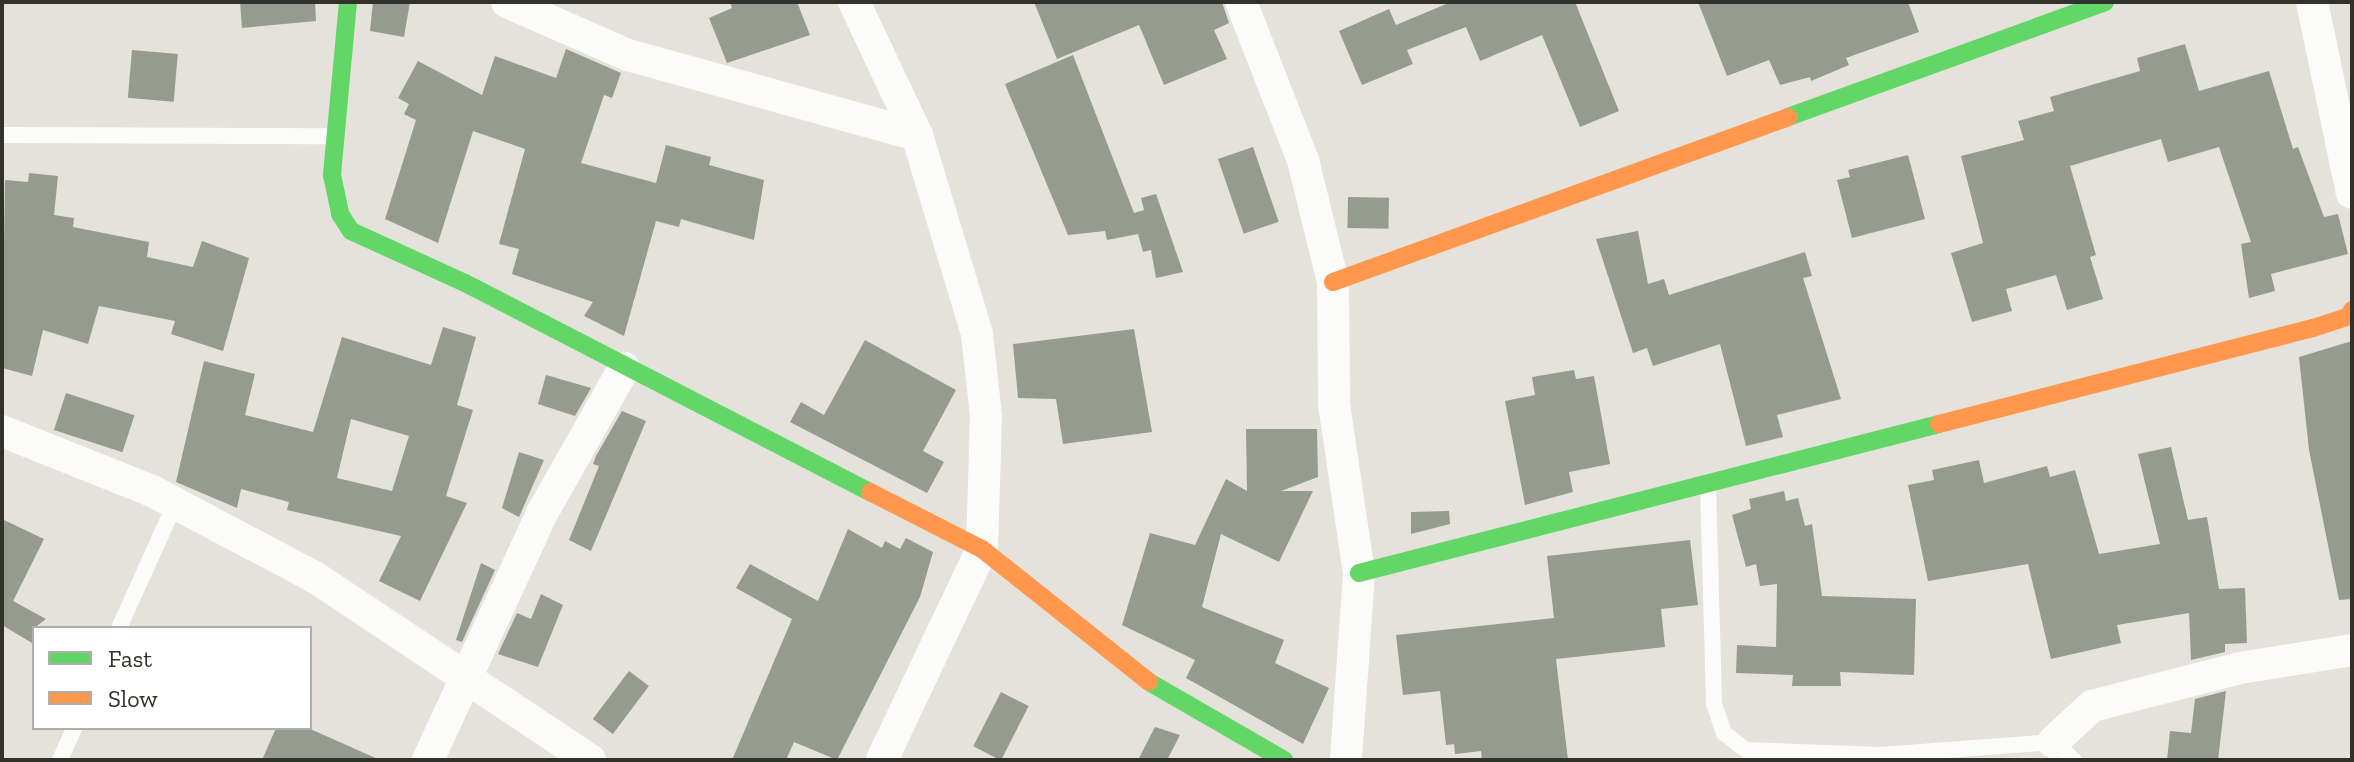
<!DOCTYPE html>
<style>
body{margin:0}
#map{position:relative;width:2354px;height:762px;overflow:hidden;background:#e4e2da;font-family:"Zilla Slab",serif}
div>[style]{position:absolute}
.building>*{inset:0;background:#969b8f;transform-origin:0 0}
.lane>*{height:16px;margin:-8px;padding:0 8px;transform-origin:8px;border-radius:8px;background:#fbfbf9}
.street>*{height:32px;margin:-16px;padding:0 16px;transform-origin:16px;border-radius:16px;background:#fbfbf9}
.fast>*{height:18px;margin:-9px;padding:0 9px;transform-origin:9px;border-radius:9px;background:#63d668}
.slow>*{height:18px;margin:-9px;padding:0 9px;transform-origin:9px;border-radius:9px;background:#ff974d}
span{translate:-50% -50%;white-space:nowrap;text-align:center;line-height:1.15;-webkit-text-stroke:8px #fff;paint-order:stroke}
.frame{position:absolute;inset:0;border:4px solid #32322c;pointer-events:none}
.legend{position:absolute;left:32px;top:626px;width:280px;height:104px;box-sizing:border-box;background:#fff;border:2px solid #adadab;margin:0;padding:10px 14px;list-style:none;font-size:24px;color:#32322c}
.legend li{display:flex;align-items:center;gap:16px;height:40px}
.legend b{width:40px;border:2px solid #adadab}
</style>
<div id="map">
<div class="building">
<i style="clip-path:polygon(240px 2px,315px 2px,316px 21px,242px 28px)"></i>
<i style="clip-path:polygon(373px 2px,410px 2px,404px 37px,370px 31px)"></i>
<i style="clip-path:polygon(730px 2px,797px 2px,810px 35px,727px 63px,709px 18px,732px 8px)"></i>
<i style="clip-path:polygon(1034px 2px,1222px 2px,1229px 23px,1214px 30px,1227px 59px,1164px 85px,1139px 25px,1057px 59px)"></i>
<i style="clip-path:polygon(1451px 2px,1575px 2px,1619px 111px,1580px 127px,1542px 35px,1480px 61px,1466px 27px,1407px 50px,1413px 64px,1362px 85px,1339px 31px,1389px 9px,1396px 25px)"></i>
<i style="clip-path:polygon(1698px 2px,1908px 2px,1919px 32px,1846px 58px,1849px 65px,1811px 81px,1810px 77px,1780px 85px,1769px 60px,1727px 76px)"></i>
<i style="clip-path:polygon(2185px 44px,2199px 91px,2269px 71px,2293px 149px,2298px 147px,2324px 217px,2338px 214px,2348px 254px,2271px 274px,2275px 291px,2249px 298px,2241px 244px,2251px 242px,2219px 147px,2168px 162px,2161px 139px,2070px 166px,2096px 255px,2090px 257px,2103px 299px,2067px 310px,2056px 275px,2006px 289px,2012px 311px,1972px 322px,1951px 253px,1983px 243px,1961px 156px,2024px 140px,2018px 121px,2054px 111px,2050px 97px,2140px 71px,2137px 58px)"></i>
<i style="clip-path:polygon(566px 49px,621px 73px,612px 98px,604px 95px,581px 163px,656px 183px,666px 145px,711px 157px,709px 165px,764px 180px,754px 240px,681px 219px,679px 227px,656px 221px,624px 336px,584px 316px,593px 302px,512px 274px,519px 249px,499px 244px,525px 149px,473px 131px,438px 243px,385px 219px,416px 120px,404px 114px,409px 104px,398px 98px,418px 61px,482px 95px,495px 56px,556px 78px)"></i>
<i style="left:132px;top:50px;width:46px;height:48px;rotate:5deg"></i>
<i style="clip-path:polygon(1073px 55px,1134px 213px,1144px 210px,1141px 198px,1156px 194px,1183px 272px,1156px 278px,1151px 250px,1143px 252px,1138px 234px,1107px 240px,1105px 231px,1068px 235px,1005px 84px)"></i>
<i style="left:1253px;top:147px;width:79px;height:37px;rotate:71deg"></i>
<i style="clip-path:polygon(1908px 155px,1925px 219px,1852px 238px,1837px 180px,1850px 177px,1848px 170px)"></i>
<i style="clip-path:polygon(29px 173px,58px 176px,54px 215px,74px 218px,73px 227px,149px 242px,147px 257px,193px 267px,202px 241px,249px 258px,223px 351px,171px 334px,175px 321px,99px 306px,88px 344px,43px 330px,32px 376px,2px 368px,5px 180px,28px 182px)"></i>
<i style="left:1348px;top:197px;width:41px;height:31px;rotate:1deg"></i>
<i style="clip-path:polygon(1638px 231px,1648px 284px,1664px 279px,1669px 295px,1805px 252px,1812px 276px,1803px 278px,1841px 399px,1777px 415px,1783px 437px,1746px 446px,1720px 344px,1653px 366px,1647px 348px,1633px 353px,1596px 239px)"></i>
<i style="clip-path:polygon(evenodd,443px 327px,476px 337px,457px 405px,473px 410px,446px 496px,467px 503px,420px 601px,379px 581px,401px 536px,287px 510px,289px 502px,241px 489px,237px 508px,176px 482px,204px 361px,255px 374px,245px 415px,313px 432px,342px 337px,431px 365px,443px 327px,351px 419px,409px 436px,392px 491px,337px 478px,351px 419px)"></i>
<i style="clip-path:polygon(1134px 329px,1152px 432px,1063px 444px,1056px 399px,1018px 398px,1013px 344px)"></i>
<i style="clip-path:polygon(865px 340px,956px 390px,923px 451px,944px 462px,927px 493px,790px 422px,801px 402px,824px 415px)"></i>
<i style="clip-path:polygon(2352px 341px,2352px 599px,2339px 600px,2309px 450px,2299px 357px)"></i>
<i style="clip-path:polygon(1574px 370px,1576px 379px,1594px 376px,1610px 464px,1569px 472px,1573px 492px,1525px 505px,1505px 401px,1535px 395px,1532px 377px)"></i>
<i style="clip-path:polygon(546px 375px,591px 388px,575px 416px,538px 404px)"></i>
<i style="left:66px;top:393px;width:72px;height:39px;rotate:18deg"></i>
<i style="clip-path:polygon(622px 411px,646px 421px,591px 551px,569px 540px,599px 466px,593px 464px,596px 456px)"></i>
<i style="clip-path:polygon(1246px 429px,1317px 429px,1318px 477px,1281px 491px,1313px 491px,1279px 562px,1221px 534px,1202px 607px,1284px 640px,1275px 663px,1329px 688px,1303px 744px,1186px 678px,1195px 660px,1122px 625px,1150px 533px,1195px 545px,1226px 479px,1247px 491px)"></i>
<i style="clip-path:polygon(2171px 447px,2188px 520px,2207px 517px,2219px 589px,2245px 588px,2247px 643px,2225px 644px,2225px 652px,2191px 660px,2189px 613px,2117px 625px,2121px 643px,2051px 659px,2028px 564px,1928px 581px,1908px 485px,1934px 480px,1932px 470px,1979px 460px,1984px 483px,2047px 466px,2050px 477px,2075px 470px,2099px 554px,2160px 544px,2138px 454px)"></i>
<i style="clip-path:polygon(519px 452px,544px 460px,519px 517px,502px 508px)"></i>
<i style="clip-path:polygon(1784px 491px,1786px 501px,1798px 498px,1805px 526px,1812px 524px,1822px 596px,1916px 599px,1914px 675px,1840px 672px,1841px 686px,1792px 686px,1793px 675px,1736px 673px,1737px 645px,1776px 647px,1777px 584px,1760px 586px,1756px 564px,1746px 567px,1732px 515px,1751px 509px,1749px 499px)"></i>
<i style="clip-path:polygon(1449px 511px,1450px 524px,1411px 534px,1411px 512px)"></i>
<i style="clip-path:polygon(2px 519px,44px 539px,13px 601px,46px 619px,34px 628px,32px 643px,2px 625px)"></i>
<i style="clip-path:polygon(848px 529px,882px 548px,885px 541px,900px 549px,906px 538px,933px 552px,920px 597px,837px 760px,794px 742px,786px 760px,732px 760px,792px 619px,736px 588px,750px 564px,818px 601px)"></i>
<i style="clip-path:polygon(1690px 540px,1698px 605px,1661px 609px,1665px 647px,1556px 659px,1568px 760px,1482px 760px,1481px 751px,1455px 754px,1454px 744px,1446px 745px,1440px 691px,1403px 695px,1396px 635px,1554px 618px,1547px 556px)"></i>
<i style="clip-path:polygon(481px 563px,495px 570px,462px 642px,456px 640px)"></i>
<i style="clip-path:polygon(541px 594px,563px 605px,538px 667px,498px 654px,517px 613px,531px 619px)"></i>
<i style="left:629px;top:671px;width:25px;height:60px;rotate:37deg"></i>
<i style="clip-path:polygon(2226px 691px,2218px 760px,2167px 760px,2170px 731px,2191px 733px,2195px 699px)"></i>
<i style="left:1001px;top:692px;width:31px;height:61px;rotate:27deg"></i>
<i style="clip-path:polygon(1155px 727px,1180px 735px,1167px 760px,1138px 760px)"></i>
<i style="clip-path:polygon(276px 728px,308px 728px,380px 760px,262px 760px)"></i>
</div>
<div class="lane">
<i style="left:2px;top:135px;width:330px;rotate:0.2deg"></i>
<i style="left:1708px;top:486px;width:218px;rotate:88.4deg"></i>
<i style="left:1714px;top:704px;width:31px;rotate:71deg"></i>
<i style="left:1724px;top:733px;width:28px;rotate:38deg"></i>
<i style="left:1746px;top:750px;width:135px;rotate:2.1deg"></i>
<i style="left:1881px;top:755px;width:172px;rotate:-4.3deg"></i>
<i style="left:2053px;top:742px;width:28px;rotate:41deg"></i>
<i style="left:119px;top:628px;width:136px;rotate:-65.7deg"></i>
<i style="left:60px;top:760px;width:35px;rotate:-66deg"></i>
</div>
<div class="street">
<i style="left:507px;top:2px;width:132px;rotate:23.7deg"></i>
<i style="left:628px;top:55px;width:300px;rotate:15.5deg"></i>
<i style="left:854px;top:2px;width:147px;rotate:64.7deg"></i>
<i style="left:917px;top:135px;width:208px;rotate:73.2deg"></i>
<i style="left:977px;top:334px;width:81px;rotate:83.7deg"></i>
<i style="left:986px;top:415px;width:134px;rotate:91.7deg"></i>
<i style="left:982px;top:549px;width:233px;rotate:115.4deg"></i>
<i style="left:1241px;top:2px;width:170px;rotate:68.6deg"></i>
<i style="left:1303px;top:160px;width:126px;rotate:76.2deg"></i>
<i style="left:1333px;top:282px;width:122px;rotate:89.5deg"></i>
<i style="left:1334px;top:404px;width:171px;rotate:81.6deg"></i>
<i style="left:1359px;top:573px;width:187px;rotate:94deg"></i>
<i style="left:2312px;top:2px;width:195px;rotate:78.2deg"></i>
<i style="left:2px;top:431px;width:162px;rotate:21.8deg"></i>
<i style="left:152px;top:491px;width:186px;rotate:27.9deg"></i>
<i style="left:316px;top:578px;width:329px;rotate:33.6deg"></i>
<i style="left:2053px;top:742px;width:53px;rotate:-42.7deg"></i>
<i style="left:2092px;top:706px;width:153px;rotate:-14.4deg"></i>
<i style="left:2240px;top:668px;width:113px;rotate:-9.1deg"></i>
<i style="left:428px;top:760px;width:270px;rotate:-65.2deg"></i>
<i style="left:541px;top:515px;width:169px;rotate:-60.5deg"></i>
</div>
<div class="fast">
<i style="left:348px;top:2px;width:174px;rotate:95.3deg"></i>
<i style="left:332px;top:175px;width:40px;rotate:78deg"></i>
<i style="left:340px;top:214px;width:20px;rotate:57deg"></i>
<i style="left:351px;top:231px;width:125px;rotate:24.5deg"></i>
<i style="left:465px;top:283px;width:456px;rotate:27.3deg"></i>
<i style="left:1788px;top:117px;width:337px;rotate:-19.9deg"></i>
<i style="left:1359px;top:573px;width:599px;rotate:-14.41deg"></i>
<i style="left:1149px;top:682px;width:156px;rotate:30deg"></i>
</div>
<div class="slow">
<i style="left:1333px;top:282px;width:484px;rotate:-19.9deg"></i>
<i style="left:1939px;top:424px;width:386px;rotate:-14.4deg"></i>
<i style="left:2313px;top:328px;width:38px;rotate:-18deg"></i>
<i style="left:2349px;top:316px;width:7px;rotate:-63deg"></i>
<i style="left:870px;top:492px;width:126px;rotate:27deg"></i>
<i style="left:982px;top:549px;width:213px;rotate:38.5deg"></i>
</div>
<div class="frame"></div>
<ul class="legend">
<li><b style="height:10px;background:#63d668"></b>Fast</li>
<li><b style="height:10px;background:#ff974d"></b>Slow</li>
</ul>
</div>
